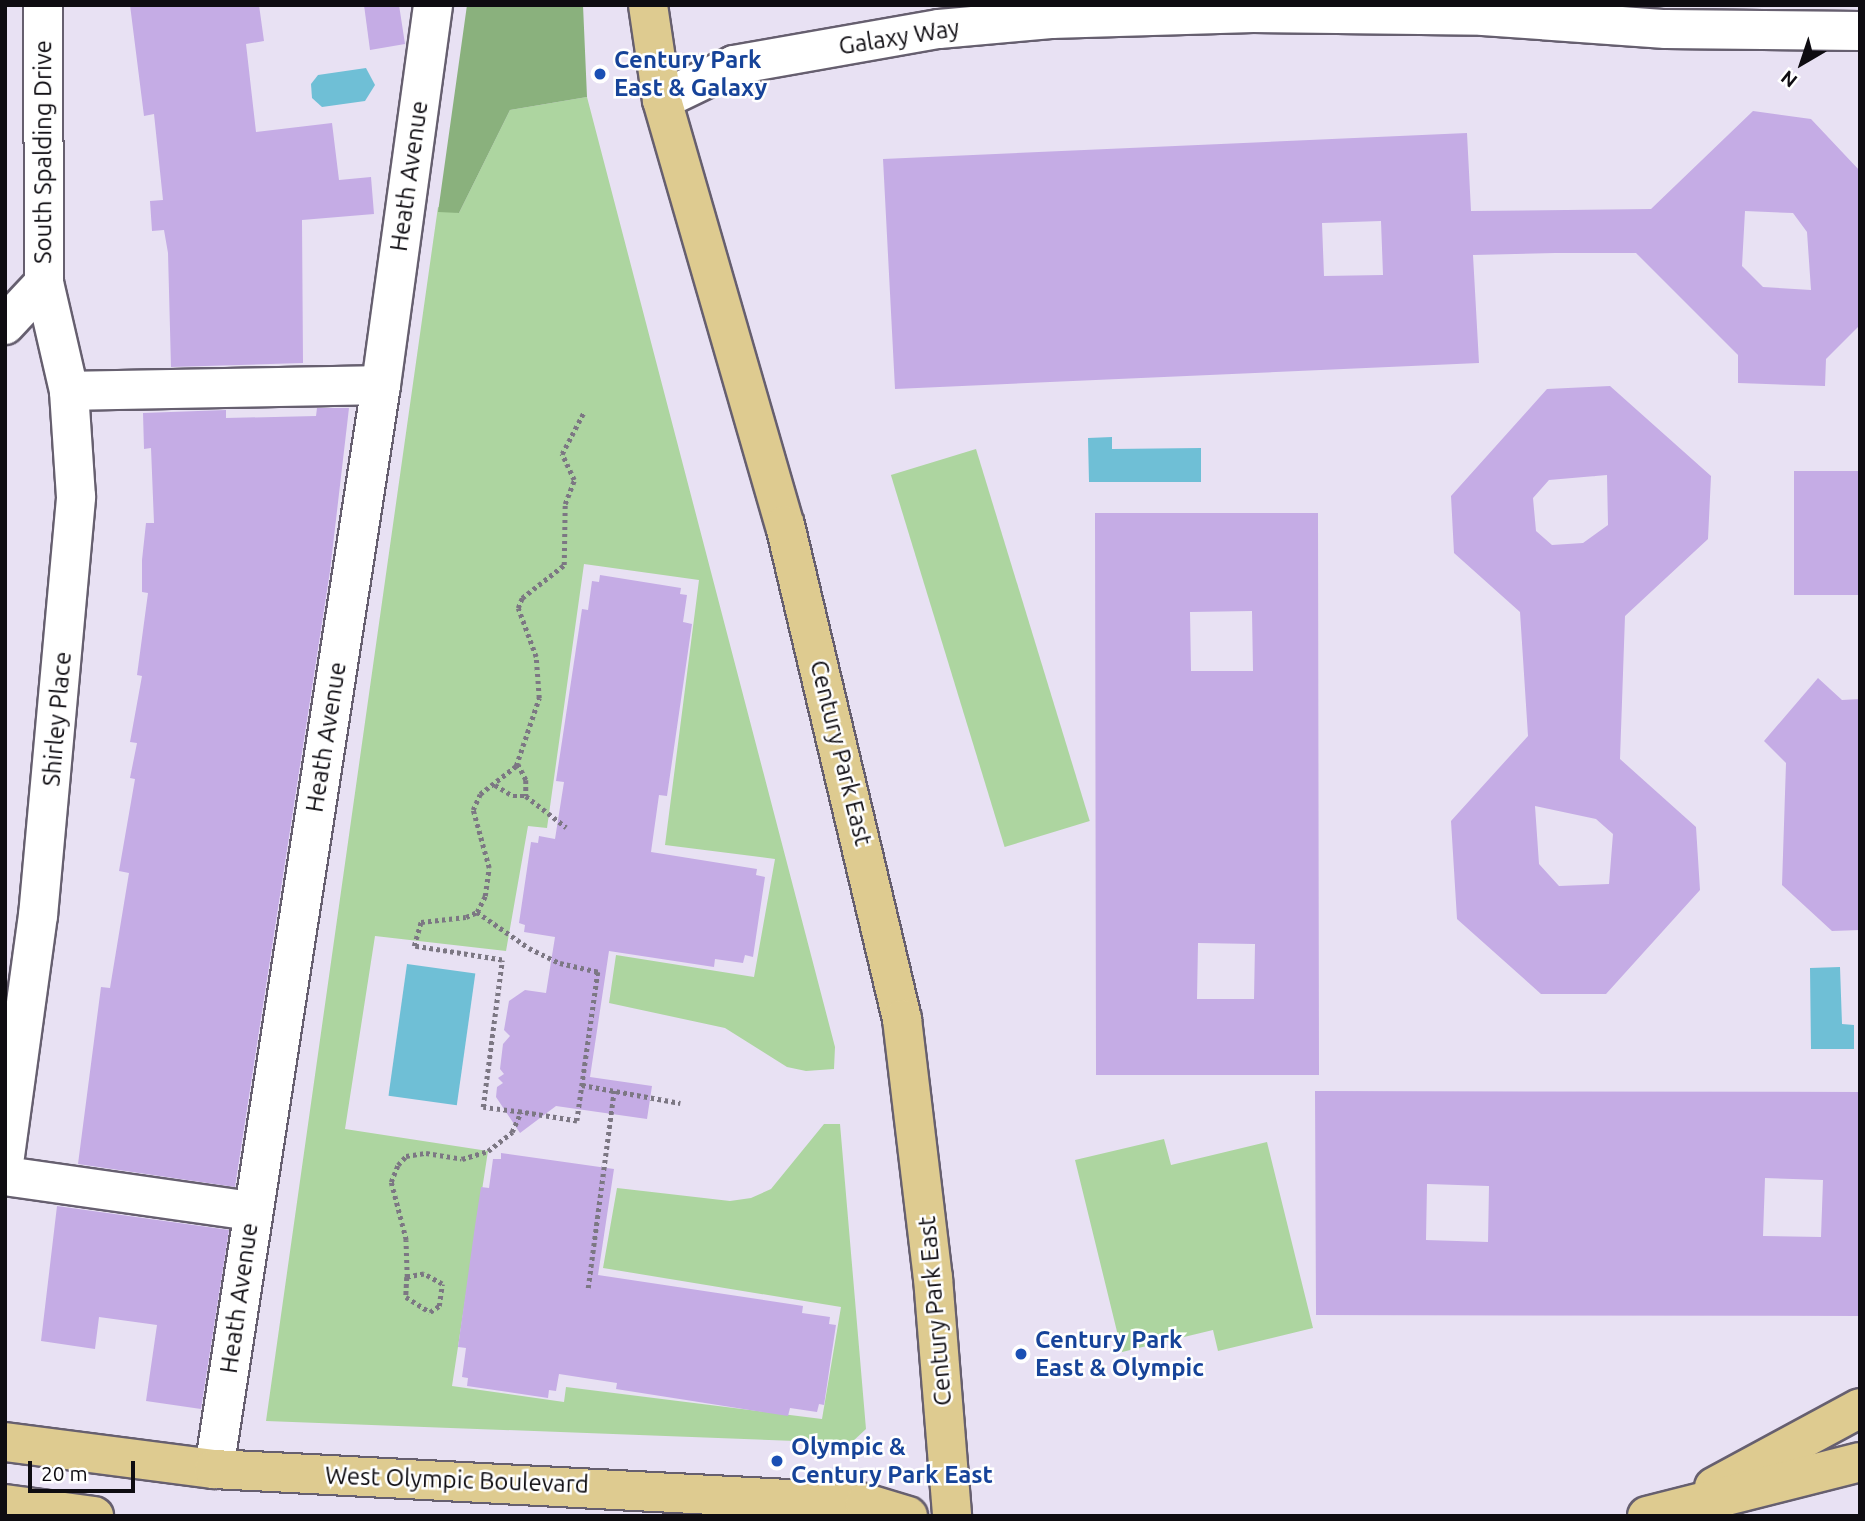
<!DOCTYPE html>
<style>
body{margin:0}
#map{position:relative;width:1865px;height:1521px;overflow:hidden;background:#e8e1f3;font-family:Ubuntu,sans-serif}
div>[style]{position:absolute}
.green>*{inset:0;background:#add5a0;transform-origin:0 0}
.forest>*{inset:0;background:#8ab17d}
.water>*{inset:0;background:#6fbfd6;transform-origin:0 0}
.building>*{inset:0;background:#c5ace5;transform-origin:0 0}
.path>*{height:4.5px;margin-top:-2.25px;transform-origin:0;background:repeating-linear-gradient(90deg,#7c7783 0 3.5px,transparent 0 7px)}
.roads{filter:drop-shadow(2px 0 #665f6f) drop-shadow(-2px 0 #665f6f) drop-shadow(0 2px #665f6f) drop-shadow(0 -2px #665f6f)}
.minor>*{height:38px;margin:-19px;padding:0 19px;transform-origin:19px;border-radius:19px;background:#fff}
.major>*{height:38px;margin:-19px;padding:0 19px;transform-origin:19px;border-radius:19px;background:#decb90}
.dots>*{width:19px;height:19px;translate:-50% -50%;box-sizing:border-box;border:4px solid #fff;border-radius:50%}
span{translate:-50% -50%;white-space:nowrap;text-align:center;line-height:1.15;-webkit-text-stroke:5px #fff;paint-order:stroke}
.street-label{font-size:24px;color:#0e0c11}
.transit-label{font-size:24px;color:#164399;font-weight:700}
.left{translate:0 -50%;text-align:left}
.frame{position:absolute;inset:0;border:7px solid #0e0c11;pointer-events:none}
.north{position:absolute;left:1767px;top:28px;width:70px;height:70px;-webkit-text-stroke:5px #fff;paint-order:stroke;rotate:219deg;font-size:19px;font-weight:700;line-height:28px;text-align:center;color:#0e0c11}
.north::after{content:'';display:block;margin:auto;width:24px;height:32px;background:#0e0c11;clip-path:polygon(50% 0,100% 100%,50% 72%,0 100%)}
.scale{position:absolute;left:28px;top:1461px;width:107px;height:32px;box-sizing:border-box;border:4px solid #0e0c11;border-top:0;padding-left:9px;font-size:21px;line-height:24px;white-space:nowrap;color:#0e0c11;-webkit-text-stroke:5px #fff;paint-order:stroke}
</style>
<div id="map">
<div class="green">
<i style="clip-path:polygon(587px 97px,835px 1047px,834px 1069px,806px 1071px,787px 1067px,725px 1028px,609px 1003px,616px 955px,754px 977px,775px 859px,665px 845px,699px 580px,584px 564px,547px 828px,528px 826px,506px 951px,375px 936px,345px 1129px,488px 1151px,452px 1386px,564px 1402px,566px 1387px,822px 1419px,841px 1307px,603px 1268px,617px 1188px,730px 1201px,751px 1198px,771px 1189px,824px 1124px,840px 1124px,866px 1429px,851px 1443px,266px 1421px,438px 207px,459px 213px,510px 110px)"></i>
<i style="left:976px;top:449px;width:389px;height:89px;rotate:73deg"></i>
<i style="clip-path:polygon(1164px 1139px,1171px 1165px,1267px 1142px,1313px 1328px,1218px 1351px,1213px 1330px,1122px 1352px,1075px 1160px)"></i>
</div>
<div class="forest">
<i style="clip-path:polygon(467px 5px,583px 5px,587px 97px,510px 110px,459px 213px,438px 212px)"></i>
</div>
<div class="water">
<i style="clip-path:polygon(366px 68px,375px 85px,365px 101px,322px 107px,312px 98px,311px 84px,318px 75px)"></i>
<i style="clip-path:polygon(1112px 437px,1112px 449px,1201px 448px,1201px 482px,1089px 482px,1088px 438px)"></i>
<i style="left:407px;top:964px;width:69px;height:133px;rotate:8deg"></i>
<i style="clip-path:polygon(1840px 967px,1842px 1024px,1854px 1025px,1854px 1049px,1811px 1049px,1810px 968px)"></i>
</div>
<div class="building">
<i style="clip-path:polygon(130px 5px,259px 5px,264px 41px,246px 44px,256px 132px,332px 123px,339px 180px,371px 177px,374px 214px,302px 220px,303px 363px,171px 367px,168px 253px,164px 230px,152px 231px,150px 201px,163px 200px,154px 114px,144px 116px)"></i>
<i style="clip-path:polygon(364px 5px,399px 5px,405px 44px,370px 50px)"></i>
<i style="clip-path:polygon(evenodd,1753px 111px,1811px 119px,1860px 171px,1860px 325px,1826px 359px,1825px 386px,1738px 383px,1738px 355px,1636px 253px,1555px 253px,1473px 255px,1479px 363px,895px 389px,883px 159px,1467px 133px,1471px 211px,1651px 209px,1753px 111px,1745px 211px,1793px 213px,1807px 232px,1811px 290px,1763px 287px,1742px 266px,1745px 211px,1753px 111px,1381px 221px,1383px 275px,1324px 276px,1322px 223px,1381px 221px)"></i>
<i style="clip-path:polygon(evenodd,1610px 386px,1711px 476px,1708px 539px,1625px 616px,1620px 759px,1696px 827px,1700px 890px,1606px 994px,1541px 994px,1457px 919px,1451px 821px,1528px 736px,1520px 612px,1454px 553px,1451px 496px,1547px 389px,1610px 386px,1607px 475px,1608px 525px,1583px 543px,1552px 545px,1536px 531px,1533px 498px,1549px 480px,1607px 475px,1610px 386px,1535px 806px,1596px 819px,1613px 834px,1609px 884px,1559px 886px,1539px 864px,1535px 806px)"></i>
<i style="clip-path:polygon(317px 408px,349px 408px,330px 571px,235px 1187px,78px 1164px,101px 987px,110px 988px,129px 873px,119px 871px,135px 779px,130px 778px,137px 743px,130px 742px,142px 676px,137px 675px,148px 593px,142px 592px,142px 560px,146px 523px,154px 523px,151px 448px,144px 449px,143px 413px,226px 410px,226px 418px,316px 416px)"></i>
<i style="left:1860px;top:471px;width:124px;height:66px;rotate:90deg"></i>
<i style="clip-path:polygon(evenodd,1095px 513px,1318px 513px,1319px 1075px,1096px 1075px,1095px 513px,1252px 611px,1253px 671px,1191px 671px,1190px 612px,1252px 611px,1095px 513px,1198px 943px,1255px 944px,1254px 999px,1197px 999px,1198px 943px)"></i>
<i style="clip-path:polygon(600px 575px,681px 588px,680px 594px,687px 595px,683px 622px,692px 624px,667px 796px,659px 795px,651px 852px,757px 869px,756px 875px,765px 877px,757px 930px,753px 957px,745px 955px,743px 963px,715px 959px,714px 967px,609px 951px,590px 1077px,652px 1086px,647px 1119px,556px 1106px,520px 1133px,496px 1097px,497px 1087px,503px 1083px,498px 1078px,504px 1074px,500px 1069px,503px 1044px,510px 1036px,504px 1030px,509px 1001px,525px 990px,546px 993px,555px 937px,524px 932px,525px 925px,519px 923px,531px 842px,538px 843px,539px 836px,555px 839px,564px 782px,556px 781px,582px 609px,588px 610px,592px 581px,599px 582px)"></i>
<i style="clip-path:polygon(1818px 678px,1842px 700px,1860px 699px,1860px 930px,1832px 931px,1782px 885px,1786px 763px,1764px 741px)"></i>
<i style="clip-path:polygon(evenodd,1315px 1091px,1860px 1092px,1860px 1316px,1316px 1315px,1315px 1091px,1765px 1178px,1823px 1180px,1821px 1237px,1763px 1236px,1765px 1178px,1315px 1091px,1427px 1184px,1489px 1186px,1488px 1242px,1426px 1240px,1427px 1184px)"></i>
<i style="clip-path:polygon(501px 1153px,614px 1169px,598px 1275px,803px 1306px,802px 1313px,830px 1317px,829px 1324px,836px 1325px,824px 1405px,819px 1404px,817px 1412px,790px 1408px,788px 1416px,616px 1389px,617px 1383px,559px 1374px,556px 1391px,549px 1390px,548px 1398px,467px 1386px,468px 1378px,462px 1377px,466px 1348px,458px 1347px,475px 1226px,481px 1187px,489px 1188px,493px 1159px,501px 1159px)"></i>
<i style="clip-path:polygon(57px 1206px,229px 1230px,201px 1409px,146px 1401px,157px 1325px,99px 1317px,95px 1349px,41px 1341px)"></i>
</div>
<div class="path">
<i style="left:518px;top:764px;width:18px;rotate:63deg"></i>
<i style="left:526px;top:780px;width:16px;rotate:90deg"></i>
<i style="left:495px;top:785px;width:21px;rotate:31deg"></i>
<i style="left:513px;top:796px;width:13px"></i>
<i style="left:526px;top:796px;width:51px;rotate:37.8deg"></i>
<i style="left:477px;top:912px;width:63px;rotate:34.7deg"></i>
<i style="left:529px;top:948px;width:34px;rotate:26deg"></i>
<i style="left:560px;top:963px;width:39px;rotate:13deg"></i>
<i style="left:598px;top:972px;width:150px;rotate:98deg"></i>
<i style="left:577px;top:1121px;width:57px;rotate:-170.9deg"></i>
<i style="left:582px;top:1085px;width:100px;rotate:10.4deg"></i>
<i style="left:407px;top:1277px;width:20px;rotate:93deg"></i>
<i style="left:406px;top:1297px;width:28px;rotate:32deg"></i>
<i style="left:430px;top:1312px;width:11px;rotate:-34deg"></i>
<i style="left:439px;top:1306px;width:22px;rotate:-82deg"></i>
<i style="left:442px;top:1284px;width:21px;rotate:-151deg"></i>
<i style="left:424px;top:1274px;width:17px;rotate:170deg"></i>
<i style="left:407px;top:1277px;width:37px;rotate:-92deg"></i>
<i style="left:406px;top:1240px;width:60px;rotate:-104.5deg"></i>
<i style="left:391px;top:1182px;width:18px;rotate:-68deg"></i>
<i style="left:398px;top:1165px;width:12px;rotate:-48deg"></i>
<i style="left:406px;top:1156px;width:20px;rotate:-9deg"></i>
<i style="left:426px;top:1153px;width:36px;rotate:9deg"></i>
<i style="left:462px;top:1159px;width:27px;rotate:-17deg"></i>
<i style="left:488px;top:1151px;width:31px;rotate:-38deg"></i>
<i style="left:512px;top:1132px;width:22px;rotate:-66deg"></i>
<i style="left:521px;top:1112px;width:38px;rotate:-173deg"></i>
<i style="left:483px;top:1107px;width:148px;rotate:-82.6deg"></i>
<i style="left:502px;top:960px;width:89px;rotate:-171deg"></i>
<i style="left:414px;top:946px;width:25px;rotate:-74deg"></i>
<i style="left:421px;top:922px;width:45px;rotate:-6.3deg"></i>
<i style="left:466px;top:917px;width:12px;rotate:-24deg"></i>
<i style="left:477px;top:912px;width:18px;rotate:-63deg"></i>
<i style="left:485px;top:896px;width:28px;rotate:-82deg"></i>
<i style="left:489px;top:868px;width:60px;rotate:-105.4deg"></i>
<i style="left:473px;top:810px;width:17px;rotate:-66deg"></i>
<i style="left:480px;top:794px;width:46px;rotate:-37.9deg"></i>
<i style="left:516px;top:766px;width:72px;rotate:-71.3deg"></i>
<i style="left:539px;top:698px;width:41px;rotate:-94.2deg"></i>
<i style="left:536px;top:657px;width:52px;rotate:-110.2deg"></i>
<i style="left:518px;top:608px;width:11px;rotate:-68deg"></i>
<i style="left:522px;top:598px;width:53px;rotate:-38.2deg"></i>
<i style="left:564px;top:565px;width:61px;rotate:-89.1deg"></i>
<i style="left:565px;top:504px;width:26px;rotate:-69deg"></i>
<i style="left:574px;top:480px;width:29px;rotate:-115deg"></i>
<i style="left:562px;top:454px;width:47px;rotate:-62.4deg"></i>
<i style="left:588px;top:1288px;width:199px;rotate:-82.5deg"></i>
</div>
<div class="roads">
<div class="minor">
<i style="left:662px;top:100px;width:80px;rotate:-25.9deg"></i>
<i style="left:734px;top:65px;width:208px;rotate:-10deg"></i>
<i style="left:939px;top:29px;width:112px;rotate:-5.1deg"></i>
<i style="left:1051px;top:19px;width:202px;rotate:-1.7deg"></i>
<i style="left:1253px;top:13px;width:230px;rotate:0.7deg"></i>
<i style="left:1483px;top:16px;width:183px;rotate:4.1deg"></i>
<i style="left:1666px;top:29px;width:194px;rotate:0.6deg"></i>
<i style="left:5px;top:325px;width:57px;rotate:-47.1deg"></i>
<i style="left:44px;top:283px;width:278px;rotate:-90.2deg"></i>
<i style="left:69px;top:391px;width:312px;rotate:-1.1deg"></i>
<i style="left:5px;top:1156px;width:242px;rotate:-82.2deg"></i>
<i style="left:38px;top:916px;width:421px;rotate:-84.8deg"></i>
<i style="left:76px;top:497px;width:106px;rotate:-93.8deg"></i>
<i style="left:69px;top:391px;width:111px;rotate:-103deg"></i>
<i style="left:5px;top:1176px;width:249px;rotate:8.1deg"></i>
<i style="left:214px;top:1469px;width:1097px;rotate:-81.24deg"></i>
<i style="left:381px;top:385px;width:384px;rotate:-82.2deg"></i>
</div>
<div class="major">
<i style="left:648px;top:5px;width:96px;rotate:81.6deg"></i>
<i style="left:662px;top:100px;width:442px;rotate:73.9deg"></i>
<i style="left:785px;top:525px;width:508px;rotate:76.68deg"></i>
<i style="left:902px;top:1019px;width:261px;rotate:83.2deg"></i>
<i style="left:933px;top:1278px;width:239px;rotate:85.4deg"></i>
<i style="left:5px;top:1442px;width:211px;rotate:7.4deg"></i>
<i style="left:214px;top:1469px;width:652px;rotate:2.99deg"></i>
<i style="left:865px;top:1503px;width:45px;rotate:16.8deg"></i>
<i style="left:1714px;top:1487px;width:166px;rotate:-28.4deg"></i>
<i style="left:5px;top:1504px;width:90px;rotate:7.7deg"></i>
<i style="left:1647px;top:1516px;width:220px;rotate:-14.2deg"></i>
</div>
</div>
<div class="dots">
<i style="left:600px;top:74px;background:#1a4fb4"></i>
<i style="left:1021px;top:1354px;background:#1a4fb4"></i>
<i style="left:777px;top:1461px;background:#1a4fb4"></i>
</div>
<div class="street-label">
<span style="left:899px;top:37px;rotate:-9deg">Galaxy Way</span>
<span style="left:43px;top:152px;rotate:-90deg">South Spalding Drive</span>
<span style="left:409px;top:176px;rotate:-82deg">Heath Avenue</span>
<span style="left:57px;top:719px;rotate:-85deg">Shirley Place</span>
<span style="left:326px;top:737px;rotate:-81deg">Heath Avenue</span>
<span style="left:841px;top:753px;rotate:76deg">Century Park East</span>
<span style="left:239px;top:1298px;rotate:-82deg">Heath Avenue</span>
<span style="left:935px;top:1311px;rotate:-95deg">Century Park East</span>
<span style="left:457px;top:1480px;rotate:2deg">West Olympic Boulevard</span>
</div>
<div class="transit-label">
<span class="left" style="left:614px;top:74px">Century Park<br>East &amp; Galaxy</span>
<span class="left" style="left:1035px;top:1354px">Century Park<br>East &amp; Olympic</span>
<span class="left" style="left:791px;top:1461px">Olympic &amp;<br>Century Park East</span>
</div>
<div class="frame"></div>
<div class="north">N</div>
<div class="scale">20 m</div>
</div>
